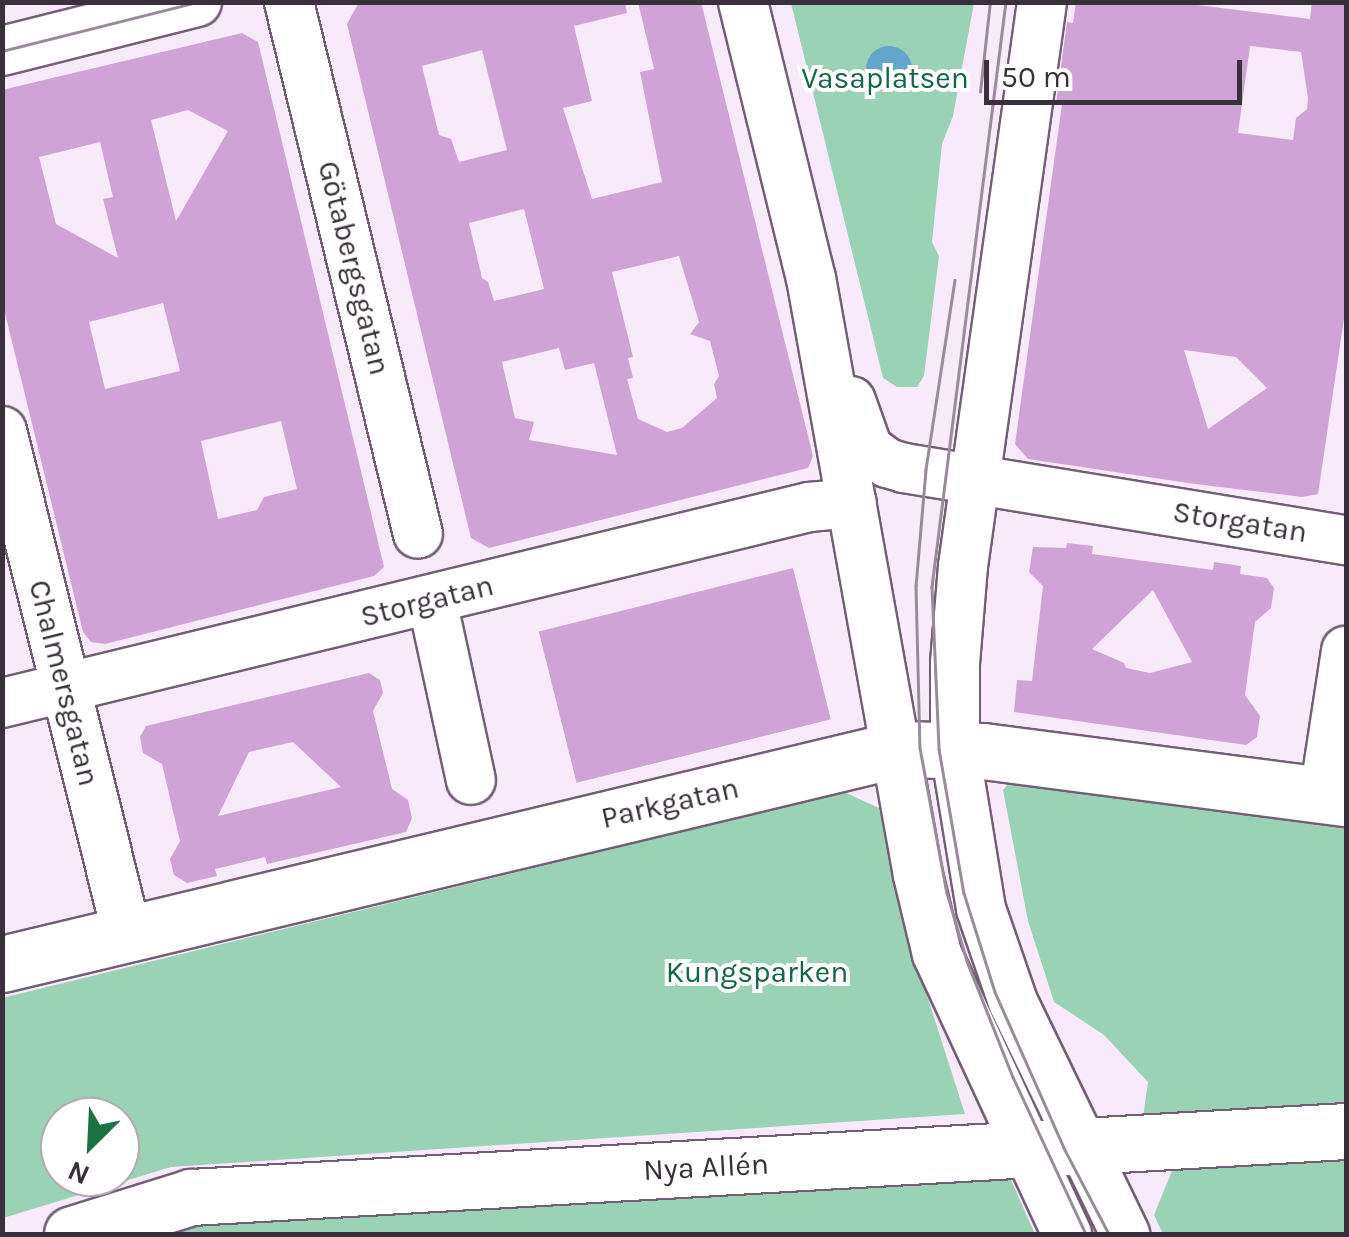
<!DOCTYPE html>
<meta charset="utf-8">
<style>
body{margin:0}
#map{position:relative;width:1349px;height:1237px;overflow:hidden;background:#f9eafb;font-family:Karla,sans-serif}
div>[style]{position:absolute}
.green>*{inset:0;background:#99d2b5}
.water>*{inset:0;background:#64a6cb}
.round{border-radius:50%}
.building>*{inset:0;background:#d0a3d6;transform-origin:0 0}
.roads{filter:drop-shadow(2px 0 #735e76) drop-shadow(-2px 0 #735e76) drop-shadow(0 2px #735e76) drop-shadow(0 -2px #735e76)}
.minor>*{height:48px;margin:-24px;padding:0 24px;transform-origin:24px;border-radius:24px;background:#fff}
.major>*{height:55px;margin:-27.5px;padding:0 27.5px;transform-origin:27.5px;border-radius:27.5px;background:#fff}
.tram>*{height:2.5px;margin:-1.25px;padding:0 1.25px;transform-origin:1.25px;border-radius:1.25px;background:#988c9a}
span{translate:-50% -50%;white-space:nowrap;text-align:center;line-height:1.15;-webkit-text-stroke:8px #fff;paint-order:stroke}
.park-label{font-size:30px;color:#126747}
.street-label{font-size:30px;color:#3a303b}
.frame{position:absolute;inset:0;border:5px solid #3a303b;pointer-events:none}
.north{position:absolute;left:40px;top:1097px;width:100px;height:100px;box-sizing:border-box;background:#fff;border:2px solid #b0acb1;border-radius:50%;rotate:204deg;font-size:28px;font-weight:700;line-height:40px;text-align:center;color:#3a303b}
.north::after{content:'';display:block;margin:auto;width:35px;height:45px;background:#1e7143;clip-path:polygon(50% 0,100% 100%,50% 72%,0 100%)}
.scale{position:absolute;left:984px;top:60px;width:258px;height:45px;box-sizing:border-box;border:5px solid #3a303b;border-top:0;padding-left:12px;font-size:30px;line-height:35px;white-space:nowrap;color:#3a303b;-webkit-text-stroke:8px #fff;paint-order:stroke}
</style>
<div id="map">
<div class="green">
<i style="clip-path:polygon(791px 3px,974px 3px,953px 116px,942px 144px,932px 242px,939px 256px,924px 376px,917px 387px,897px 387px,883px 378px)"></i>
<i style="clip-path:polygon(1008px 784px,1346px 826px,1346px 1105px,1143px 1117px,1148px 1082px,1104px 1035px,1054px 1002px,1028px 921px,1003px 790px)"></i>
<i style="clip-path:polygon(evenodd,844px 792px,879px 808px,915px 958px,965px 1114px,171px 1167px,3px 1218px,2px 998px,844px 792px,60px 1117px,120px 1117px,120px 1177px,60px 1177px,60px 1117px)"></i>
<i style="clip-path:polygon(999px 1153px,1035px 1234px,161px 1234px,253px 1210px)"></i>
<i style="clip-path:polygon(1346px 1159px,1346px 1234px,1163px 1234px,1154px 1215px,1174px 1166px)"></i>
</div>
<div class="water">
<i class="round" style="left:866px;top:46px;width:46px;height:46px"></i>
</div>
<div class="building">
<i style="clip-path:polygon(evenodd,359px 2px,625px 2px,627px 13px,574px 26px,592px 101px,563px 108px,592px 199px,662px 182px,640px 72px,654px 69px,638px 2px,701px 2px,813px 456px,808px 468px,489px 548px,471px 538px,347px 24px,359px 2px,482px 50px,507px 150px,459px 162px,451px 139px,439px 135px,422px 66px,482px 50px,359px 2px,524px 209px,544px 289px,494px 301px,488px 282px,482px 278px,469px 223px,524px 209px,359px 2px,679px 256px,699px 322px,690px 334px,710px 341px,719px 376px,714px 384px,717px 398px,682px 428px,667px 432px,638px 419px,627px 379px,633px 378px,628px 358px,633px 357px,612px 272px,679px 256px,359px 2px,559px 348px,565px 370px,594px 363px,617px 455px,529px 440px,534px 422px,515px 418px,502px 362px,559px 348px)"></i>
<i style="clip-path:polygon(evenodd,1076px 2px,1173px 2px,1310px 19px,1312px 2px,1346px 2px,1346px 305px,1318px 494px,1302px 497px,1195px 484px,1028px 459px,1015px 444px,1062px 104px,1056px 103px,1067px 22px,1073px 23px,1076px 2px,1250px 46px,1301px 52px,1308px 98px,1307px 109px,1296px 118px,1293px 140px,1238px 133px,1250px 46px,1076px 2px,1184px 350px,1236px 357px,1267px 388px,1208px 429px,1184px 350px)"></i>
<i style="clip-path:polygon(evenodd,242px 33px,258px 42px,384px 567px,374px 576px,105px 644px,91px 642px,83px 632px,2px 301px,2px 90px,242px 33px,188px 110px,228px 131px,176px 221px,151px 120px,188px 110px,242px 33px,100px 142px,113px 197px,103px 199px,118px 258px,56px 224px,39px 157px,100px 142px,242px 33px,163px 303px,180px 371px,105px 389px,89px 322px,163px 303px,242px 33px,281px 421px,297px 489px,264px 497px,257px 510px,218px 519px,201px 441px,281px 421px)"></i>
<i style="clip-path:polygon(evenodd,1067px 543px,1093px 546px,1092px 554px,1213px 570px,1214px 562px,1241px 566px,1240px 574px,1267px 578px,1274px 588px,1271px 608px,1255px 622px,1245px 695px,1260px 716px,1257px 737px,1246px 745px,1014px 712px,1017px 680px,1032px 681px,1043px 586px,1029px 572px,1033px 547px,1066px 548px,1067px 543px,1153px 590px,1192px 662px,1150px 673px,1126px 668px,1124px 663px,1092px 649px,1153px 590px)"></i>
<i style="left:793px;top:568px;width:156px;height:262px;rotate:76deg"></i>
<i style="clip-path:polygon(evenodd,369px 673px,380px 680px,383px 693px,373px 711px,392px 789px,408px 800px,412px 818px,406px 832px,267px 864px,265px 857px,215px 869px,217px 876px,187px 883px,174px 875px,170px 859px,180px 841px,162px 764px,143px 753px,140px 737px,146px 726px,369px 673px,293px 742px,341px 787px,218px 816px,249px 752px,293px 742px)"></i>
</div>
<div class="roads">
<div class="minor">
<i style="left:289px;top:2px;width:547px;rotate:76.37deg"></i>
<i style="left:743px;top:2px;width:284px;rotate:76.2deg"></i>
<i style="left:811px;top:278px;width:607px;rotate:79.84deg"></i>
<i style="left:918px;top:875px;width:81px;rotate:76.5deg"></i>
<i style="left:937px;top:954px;width:309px;rotate:65.1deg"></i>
<i style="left:1042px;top:2px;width:570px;rotate:97.97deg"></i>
<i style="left:963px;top:566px;width:97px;rotate:94.7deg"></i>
<i style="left:955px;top:663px;width:87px;rotate:90deg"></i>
<i style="left:955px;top:750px;width:161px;rotate:80.7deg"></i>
<i style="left:981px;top:909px;width:98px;rotate:71deg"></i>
<i style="left:1013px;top:1002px;width:258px;rotate:64.2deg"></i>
<i style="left:2px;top:51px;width:201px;rotate:-14.1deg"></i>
<i style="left:851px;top:401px;width:51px;rotate:70.5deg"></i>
<i style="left:868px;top:449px;width:24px;rotate:36deg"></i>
<i style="left:887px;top:463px;width:18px;rotate:16deg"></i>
<i style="left:904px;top:468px;width:448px;rotate:9.3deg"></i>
<i style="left:2px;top:431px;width:518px;rotate:76.04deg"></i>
<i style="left:432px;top:600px;width:184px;rotate:77.8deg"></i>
<i style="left:2px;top:703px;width:830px;rotate:-13.65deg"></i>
<i style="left:809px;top:507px;width:43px;rotate:-5.3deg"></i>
<i style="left:1324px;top:795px;width:146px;rotate:-81.3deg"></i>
</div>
<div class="major">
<i style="left:2px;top:964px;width:922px;rotate:-13.48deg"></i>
<i style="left:899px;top:749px;width:84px;rotate:1.4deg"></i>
<i style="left:983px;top:751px;width:366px;rotate:7.4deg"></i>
<i style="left:72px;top:1234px;width:125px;rotate:-17.3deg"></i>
<i style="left:191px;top:1197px;width:1157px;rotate:-3.27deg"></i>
</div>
</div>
<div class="tram">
<i style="left:1006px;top:2px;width:590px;rotate:97.21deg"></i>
<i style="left:932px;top:587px;width:162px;rotate:87.5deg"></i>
<i style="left:939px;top:749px;width:146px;rotate:80.2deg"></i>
<i style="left:964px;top:893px;width:104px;rotate:72.6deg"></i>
<i style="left:995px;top:992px;width:171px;rotate:66.1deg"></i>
<i style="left:1064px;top:1148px;width:97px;rotate:62.4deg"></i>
<i style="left:2px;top:51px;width:201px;rotate:-14.1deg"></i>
<i style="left:980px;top:92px;width:91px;rotate:-83.7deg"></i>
<i style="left:955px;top:280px;width:192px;rotate:98.7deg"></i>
<i style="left:926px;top:470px;width:116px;rotate:94.9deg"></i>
<i style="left:916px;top:586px;width:162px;rotate:88.6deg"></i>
<i style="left:920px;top:748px;width:147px;rotate:79.5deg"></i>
<i style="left:947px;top:893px;width:71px;rotate:73.6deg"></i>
<i style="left:967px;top:961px;width:125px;rotate:68.4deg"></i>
<i style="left:1013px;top:1077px;width:173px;rotate:65.1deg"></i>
</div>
<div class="park-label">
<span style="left:885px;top:78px">Vasaplatsen</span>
<span style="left:757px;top:972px">Kungsparken</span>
</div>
<div class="street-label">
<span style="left:354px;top:268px;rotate:76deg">Götabergsgatan</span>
<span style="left:1240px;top:522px;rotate:9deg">Storgatan</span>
<span style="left:427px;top:601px;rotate:-14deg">Storgatan</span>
<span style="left:64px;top:683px;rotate:76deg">Chalmersgatan</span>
<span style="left:670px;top:803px;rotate:-13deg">Parkgatan</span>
<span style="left:706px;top:1167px;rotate:-3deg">Nya Allén</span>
</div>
<div class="frame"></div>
<div class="north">N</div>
<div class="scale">50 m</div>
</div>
